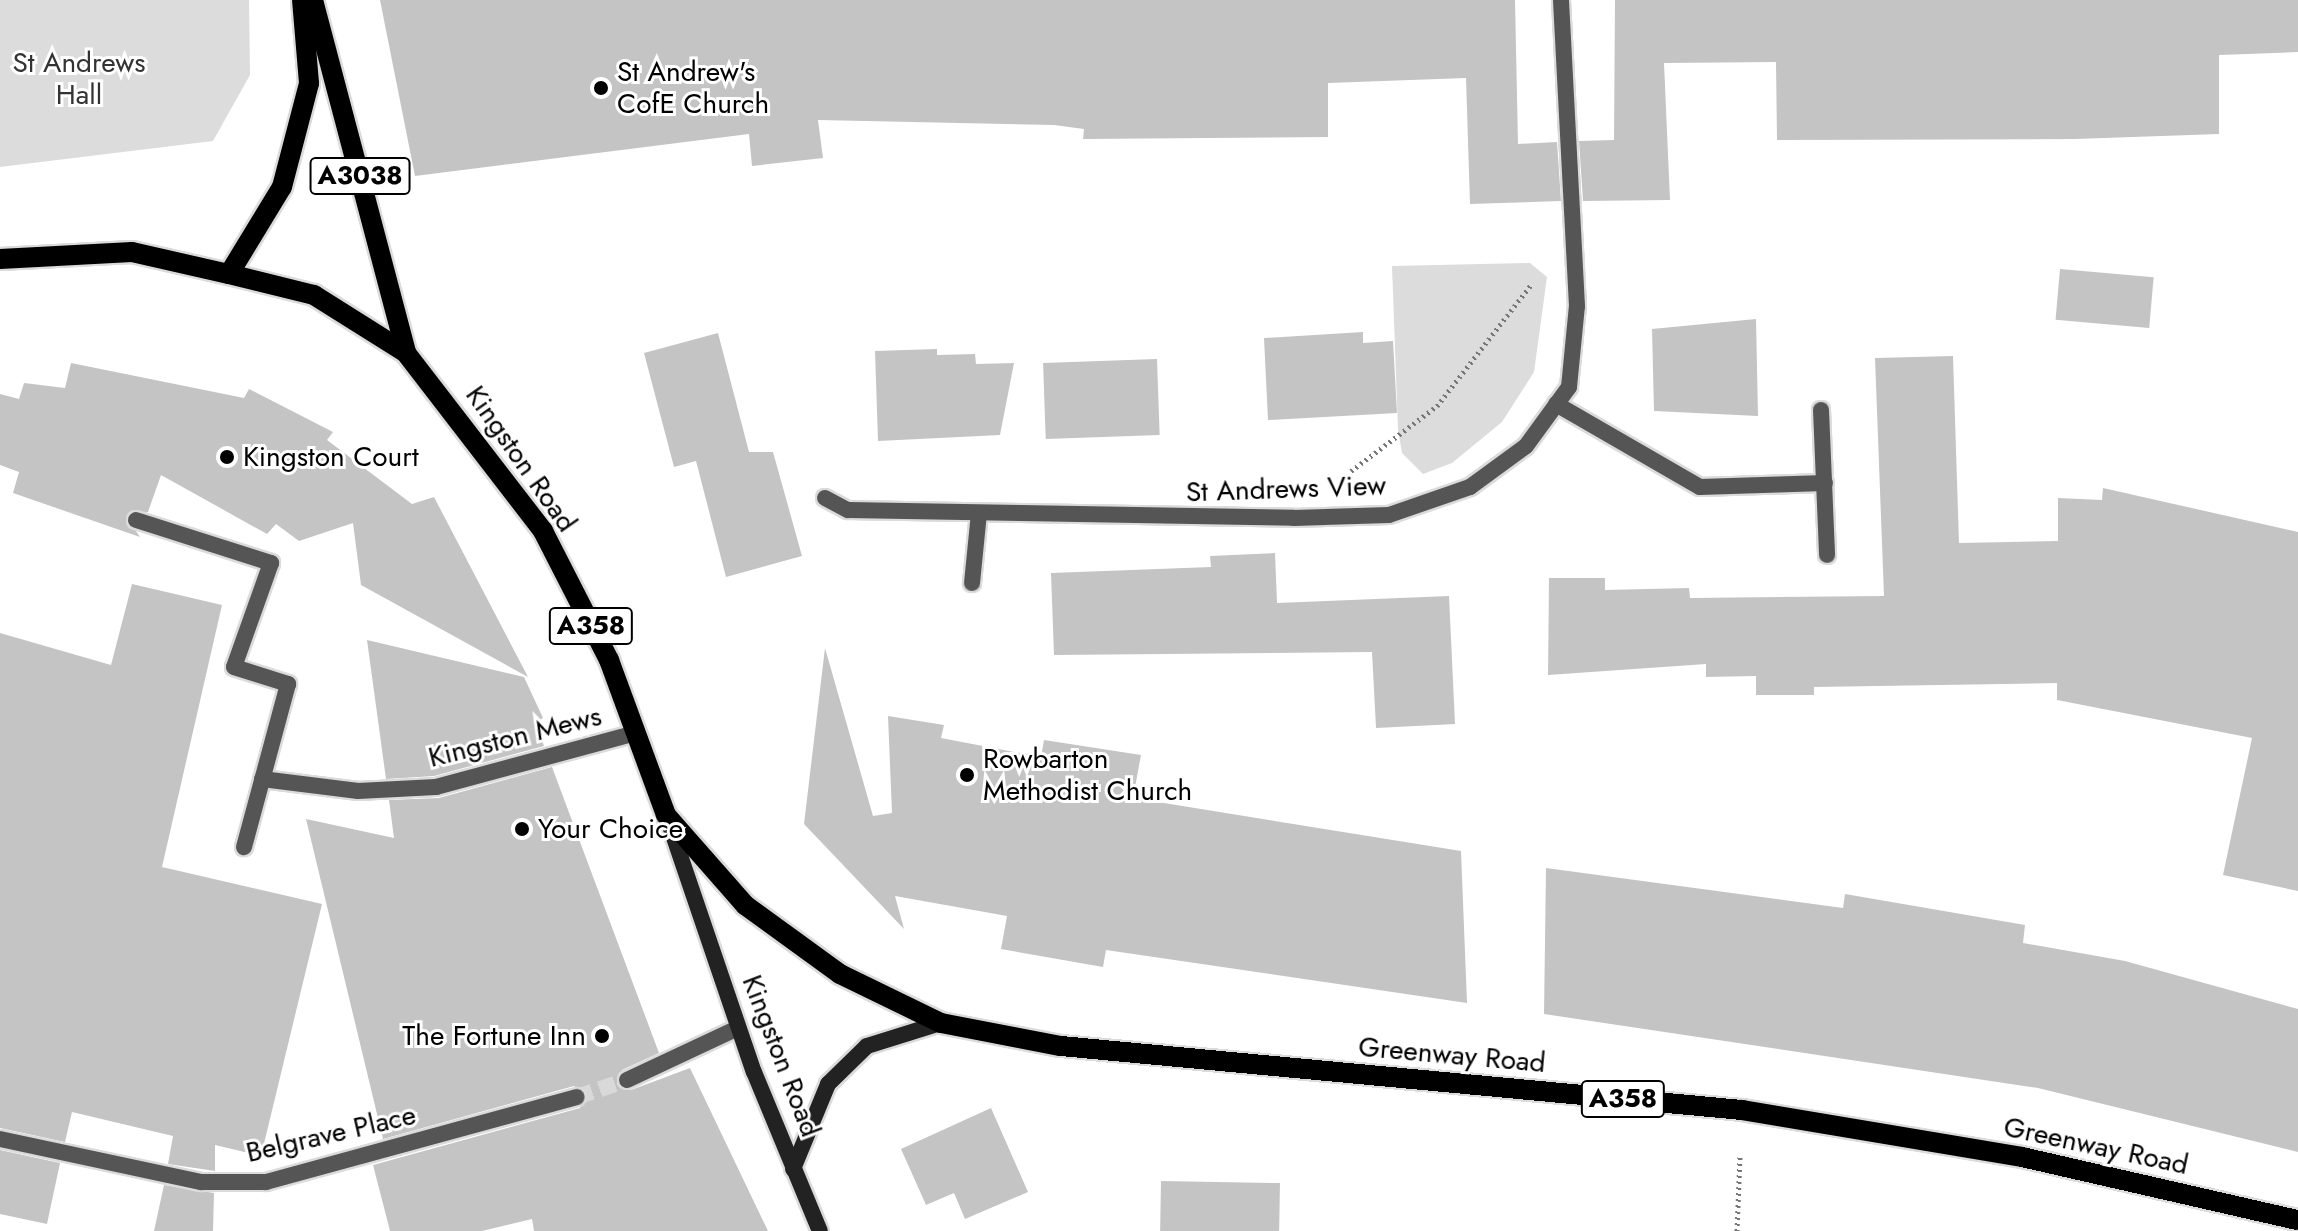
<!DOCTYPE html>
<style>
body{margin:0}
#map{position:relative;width:2298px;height:1231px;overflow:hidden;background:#fff;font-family:Jost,sans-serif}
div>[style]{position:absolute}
.green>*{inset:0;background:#dcdcdc}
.building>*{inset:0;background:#c4c4c4;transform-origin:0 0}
.street-tunnel>*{height:16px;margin-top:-8px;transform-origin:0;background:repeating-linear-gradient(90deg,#d9d9d9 0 16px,transparent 0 24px)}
.path>*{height:5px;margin-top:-2.5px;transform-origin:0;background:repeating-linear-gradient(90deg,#777 0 2px,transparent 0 6px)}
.roads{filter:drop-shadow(2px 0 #dbdbdb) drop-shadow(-2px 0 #dbdbdb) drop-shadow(0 2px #dbdbdb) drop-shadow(0 -2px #dbdbdb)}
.street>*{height:16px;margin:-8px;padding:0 8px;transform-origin:8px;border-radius:8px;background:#555}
.secondary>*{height:16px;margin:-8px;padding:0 8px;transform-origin:8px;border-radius:8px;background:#222}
.primary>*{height:20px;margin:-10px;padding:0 10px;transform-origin:10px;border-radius:10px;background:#000}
.dots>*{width:22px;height:22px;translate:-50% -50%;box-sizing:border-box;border:4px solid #fff;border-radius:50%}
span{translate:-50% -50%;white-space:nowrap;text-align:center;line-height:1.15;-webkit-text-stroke:6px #fff;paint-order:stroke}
.shield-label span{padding:2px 6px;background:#fff;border:2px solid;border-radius:6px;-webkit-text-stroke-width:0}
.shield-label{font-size:26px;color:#000;font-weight:700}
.park-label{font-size:28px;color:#333}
.poi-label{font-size:28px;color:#000}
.left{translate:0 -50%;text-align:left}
.right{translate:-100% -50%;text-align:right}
.street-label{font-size:28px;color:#000}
</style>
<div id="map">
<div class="green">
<i style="clip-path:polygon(0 0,249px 0,250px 75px,213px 141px,0 167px)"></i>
<i style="clip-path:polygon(1530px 263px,1547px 277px,1534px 372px,1502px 422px,1452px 463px,1423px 474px,1402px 453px,1398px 430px,1392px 266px)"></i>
</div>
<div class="building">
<i style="clip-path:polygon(380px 0,1515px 0,1518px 144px,1557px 142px,1561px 201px,1470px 204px,1466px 78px,1328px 83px,1328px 137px,1083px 139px,1084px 129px,1054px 125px,818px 120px,823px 158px,752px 166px,749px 134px,415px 176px)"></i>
<i style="clip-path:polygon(1615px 0,2298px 0,2298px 52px,2219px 55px,2219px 134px,2075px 139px,1777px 140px,1776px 62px,1664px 63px,1670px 200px,1583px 201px,1579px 141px,1614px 140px)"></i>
<i style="left:2060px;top:269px;width:94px;height:51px;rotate:5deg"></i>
<i style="clip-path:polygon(1756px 319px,1758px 416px,1654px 411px,1652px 329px)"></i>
<i style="clip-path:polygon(1363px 332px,1363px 343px,1393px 341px,1397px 413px,1268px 420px,1264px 338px)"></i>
<i style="clip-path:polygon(718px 333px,749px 452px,773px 452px,802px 556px,726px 577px,696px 461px,674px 467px,644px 353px)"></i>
<i style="clip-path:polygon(937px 349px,937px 355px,975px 354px,976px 364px,1014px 363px,1000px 435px,878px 441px,875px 351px)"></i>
<i style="clip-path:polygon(1953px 356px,1959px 543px,2058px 541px,2058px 498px,2102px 500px,2103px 488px,2298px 532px,2298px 891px,2223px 875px,2252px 738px,2057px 700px,2057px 683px,1814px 687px,1814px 695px,1756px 695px,1756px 676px,1706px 677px,1706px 664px,1548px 675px,1549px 578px,1605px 578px,1605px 590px,1689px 588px,1690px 598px,1884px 596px,1875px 358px)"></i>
<i style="left:1157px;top:359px;width:76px;height:114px;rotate:88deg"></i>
<i style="clip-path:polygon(71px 363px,244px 398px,249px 389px,333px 432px,327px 440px,412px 504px,434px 497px,528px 677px,361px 585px,353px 523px,299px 541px,276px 524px,267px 534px,161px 475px,148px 512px,126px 516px,140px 537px,13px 493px,19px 472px,0 465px,0 394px,19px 399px,24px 383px,65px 388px)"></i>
<i style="clip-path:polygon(1275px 553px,1277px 603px,1449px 596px,1455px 724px,1376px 728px,1372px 652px,1054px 655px,1051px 573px,1211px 567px,1210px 556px)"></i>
<i style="clip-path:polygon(132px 584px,222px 605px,162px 867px,322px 904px,261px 1156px,215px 1145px,215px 1171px,168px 1164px,173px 1136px,72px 1112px,65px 1142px,0 1128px,0 633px,111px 665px)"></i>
<i style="clip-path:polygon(367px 640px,524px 677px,543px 718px,536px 722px,544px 746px,434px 776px,386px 779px)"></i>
<i style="clip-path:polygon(825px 648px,873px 816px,892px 813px,888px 716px,944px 725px,941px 738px,1041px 757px,1044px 740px,1141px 755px,1133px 798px,1461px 851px,1467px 1003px,1106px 950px,1103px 967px,1001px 949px,1007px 916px,895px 896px,904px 929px,804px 824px)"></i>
<i style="clip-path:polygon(552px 767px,659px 1053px,622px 1070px,617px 1084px,631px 1090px,690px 1068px,768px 1231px,534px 1231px,532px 1219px,482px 1231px,390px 1231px,373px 1165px,580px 1108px,588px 1095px,574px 1086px,383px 1139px,306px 819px,394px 838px,389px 800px,439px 798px)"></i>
<i style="clip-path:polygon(1546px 868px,1843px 908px,1845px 894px,2025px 925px,2023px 943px,2125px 961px,2298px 1009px,2298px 1152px,2038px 1088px,1544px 1014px)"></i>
<i style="clip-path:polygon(991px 1108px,1028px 1192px,965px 1219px,954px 1193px,926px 1205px,901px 1149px)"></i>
<i style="clip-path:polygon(0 1150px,60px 1163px,47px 1224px,0 1214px)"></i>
<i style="left:1161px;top:1181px;width:119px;height:50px;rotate:1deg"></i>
<i style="clip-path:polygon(164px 1185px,214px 1193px,213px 1231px,154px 1231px)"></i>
</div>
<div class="street-tunnel">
<i style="left:577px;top:1097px;width:53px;rotate:-18.8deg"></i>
</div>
<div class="path">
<i style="left:1351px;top:471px;width:108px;rotate:-37.1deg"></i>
<i style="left:1437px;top:406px;width:153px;rotate:-52.2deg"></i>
<i style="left:1737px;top:1231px;width:75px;rotate:-87.7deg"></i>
</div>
<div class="roads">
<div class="street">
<i style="left:1556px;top:404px;width:166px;rotate:30deg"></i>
<i style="left:1700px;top:487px;width:125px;rotate:-1.8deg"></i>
<i style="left:1821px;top:410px;width:145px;rotate:87.6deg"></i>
<i style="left:825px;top:498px;width:26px;rotate:28deg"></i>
<i style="left:848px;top:510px;width:446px;rotate:1deg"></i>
<i style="left:1294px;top:518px;width:95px;rotate:-1.8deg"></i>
<i style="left:1389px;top:515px;width:86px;rotate:-19.1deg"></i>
<i style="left:1470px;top:487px;width:69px;rotate:-36.2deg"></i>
<i style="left:1526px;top:446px;width:73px;rotate:-53.9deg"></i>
<i style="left:1569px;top:387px;width:81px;rotate:-84.4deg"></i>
<i style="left:1577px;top:306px;width:306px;rotate:-93deg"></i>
<i style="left:136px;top:520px;width:142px;rotate:17.7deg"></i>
<i style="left:271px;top:563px;width:110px;rotate:109.6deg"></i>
<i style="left:234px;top:667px;width:57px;rotate:17.5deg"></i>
<i style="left:288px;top:684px;width:169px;rotate:105.1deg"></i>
<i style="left:972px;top:583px;width:70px;rotate:-84.3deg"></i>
<i style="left:262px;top:779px;width:97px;rotate:7.1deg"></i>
<i style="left:358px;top:791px;width:78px;rotate:-2.9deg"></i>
<i style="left:436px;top:787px;width:207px;rotate:-15.1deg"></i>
<i style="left:627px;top:1080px;width:123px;rotate:-25.1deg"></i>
<i style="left:0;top:1139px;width:206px;rotate:12.1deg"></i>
<i style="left:201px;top:1182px;width:65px"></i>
<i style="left:266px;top:1182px;width:322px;rotate:-15.3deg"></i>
</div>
<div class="secondary">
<i style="left:668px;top:820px;width:266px;rotate:71.2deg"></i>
<i style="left:754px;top:1072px;width:172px;rotate:67.5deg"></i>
<i style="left:793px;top:1169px;width:92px;rotate:-67.6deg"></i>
<i style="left:828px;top:1084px;width:54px;rotate:-44.3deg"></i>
<i style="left:867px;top:1046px;width:77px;rotate:-17.3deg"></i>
</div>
<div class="primary">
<i style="left:313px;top:0;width:365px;rotate:75.2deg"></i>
<i style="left:406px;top:353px;width:225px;rotate:52.4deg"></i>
<i style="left:543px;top:531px;width:145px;rotate:62.9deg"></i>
<i style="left:609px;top:660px;width:165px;rotate:69.8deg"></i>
<i style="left:666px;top:815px;width:120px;rotate:48.7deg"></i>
<i style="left:745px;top:905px;width:117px;rotate:36deg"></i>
<i style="left:840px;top:974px;width:112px;rotate:25.9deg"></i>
<i style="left:941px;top:1023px;width:122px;rotate:10.9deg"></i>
<i style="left:1061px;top:1046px;width:684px;rotate:5.37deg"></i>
<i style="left:1742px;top:1110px;width:284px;rotate:9.5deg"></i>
<i style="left:2022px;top:1157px;width:283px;rotate:12.9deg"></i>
<i style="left:0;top:259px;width:132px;rotate:-3deg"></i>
<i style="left:132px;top:252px;width:99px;rotate:12.8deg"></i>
<i style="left:229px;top:274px;width:88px;rotate:13.9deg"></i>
<i style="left:314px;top:295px;width:109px;rotate:32.2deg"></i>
<i style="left:229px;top:274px;width:102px;rotate:-58.7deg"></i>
<i style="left:282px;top:187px;width:107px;rotate:-75.4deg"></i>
<i style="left:309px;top:83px;width:83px;rotate:-94.8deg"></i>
</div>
</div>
<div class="dots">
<i style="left:601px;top:88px;background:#000"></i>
<i style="left:227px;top:457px;background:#000"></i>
<i style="left:967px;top:775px;background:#000"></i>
<i style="left:522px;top:829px;background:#000"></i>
<i style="left:602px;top:1036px;background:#000"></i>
</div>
<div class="shield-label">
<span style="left:360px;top:176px">A3038</span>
<span style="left:591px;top:626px">A358</span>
<span style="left:1623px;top:1099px">A358</span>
</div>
<div class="park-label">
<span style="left:79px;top:79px">St Andrews<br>Hall</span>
</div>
<div class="poi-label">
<span class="left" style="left:617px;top:88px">St Andrew's<br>CofE Church</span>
<span class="left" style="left:243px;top:457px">Kingston Court</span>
<span class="left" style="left:983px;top:775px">Rowbarton<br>Methodist Church</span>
<span class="left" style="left:538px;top:829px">Your Choice</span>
<span class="right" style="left:586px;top:1036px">The Fortune Inn</span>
</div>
<div class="street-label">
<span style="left:521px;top:459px;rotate:55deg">Kingston Road</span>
<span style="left:1286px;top:489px;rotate:-2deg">St Andrews View</span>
<span style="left:515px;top:737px;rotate:-14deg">Kingston Mews</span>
<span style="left:1452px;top:1055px;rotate:5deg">Greenway Road</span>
<span style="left:781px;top:1056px;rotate:69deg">Kingston Road</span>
<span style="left:331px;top:1134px;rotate:-13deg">Belgrave Place</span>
<span style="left:2096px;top:1146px;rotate:12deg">Greenway Road</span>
</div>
</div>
